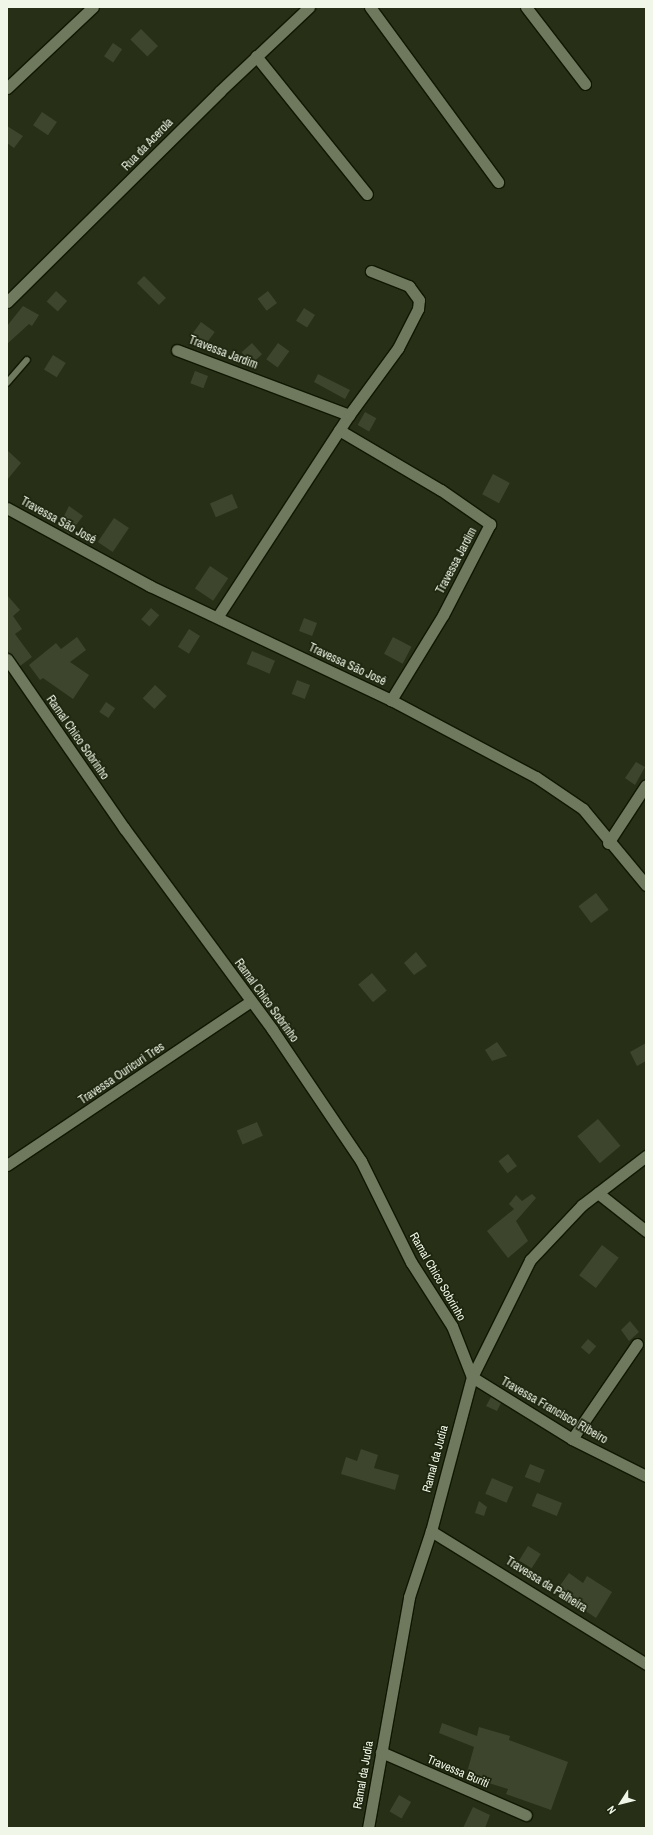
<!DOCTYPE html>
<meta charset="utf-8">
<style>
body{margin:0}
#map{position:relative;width:653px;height:1835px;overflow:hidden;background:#272f17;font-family:"Archivo Narrow",sans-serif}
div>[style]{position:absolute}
.building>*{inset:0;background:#3d462d;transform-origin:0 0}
.roads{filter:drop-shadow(1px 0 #101702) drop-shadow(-1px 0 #101702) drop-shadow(0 1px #101702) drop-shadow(0 -1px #101702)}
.lane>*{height:5.5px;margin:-2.75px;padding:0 2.75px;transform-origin:2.75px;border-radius:2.75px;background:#6f795e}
.street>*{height:11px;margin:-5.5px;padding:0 5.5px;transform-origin:5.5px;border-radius:5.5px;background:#6f795e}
span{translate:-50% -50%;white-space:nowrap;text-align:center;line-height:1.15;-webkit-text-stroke:3.5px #1d250e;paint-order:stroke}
.street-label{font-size:12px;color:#f1f7e8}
.frame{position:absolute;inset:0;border:8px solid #f1f7e8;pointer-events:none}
.north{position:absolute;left:601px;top:1783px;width:40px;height:40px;-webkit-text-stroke:3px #1d250e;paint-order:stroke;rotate:234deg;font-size:11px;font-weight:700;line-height:16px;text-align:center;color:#f1f7e8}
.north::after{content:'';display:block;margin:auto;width:14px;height:18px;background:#f1f7e8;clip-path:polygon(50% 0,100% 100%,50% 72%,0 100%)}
</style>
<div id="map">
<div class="building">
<i style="left:141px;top:29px;width:24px;height:15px;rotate:45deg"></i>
<i style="left:113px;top:43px;width:11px;height:16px;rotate:34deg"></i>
<i style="left:42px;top:112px;width:18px;height:16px;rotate:34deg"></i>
<i style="clip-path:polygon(7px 126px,23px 136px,14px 148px,7px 143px)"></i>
<i style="left:144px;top:276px;width:31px;height:10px;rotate:45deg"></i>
<i style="left:56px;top:291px;width:15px;height:14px;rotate:42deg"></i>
<i style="left:268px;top:291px;width:15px;height:13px;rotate:53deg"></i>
<i style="clip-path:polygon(23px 306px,39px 315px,32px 326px,29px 324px,7px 344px,7px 326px)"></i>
<i style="left:304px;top:308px;width:13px;height:15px;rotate:32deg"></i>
<i style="left:201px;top:322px;width:17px;height:14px;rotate:36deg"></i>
<i style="left:252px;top:343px;width:15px;height:14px;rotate:48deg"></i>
<i style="left:278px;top:343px;width:14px;height:20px;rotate:36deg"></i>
<i style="left:53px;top:355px;width:15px;height:17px;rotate:32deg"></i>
<i style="left:195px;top:371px;width:14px;height:13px;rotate:21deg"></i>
<i style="clip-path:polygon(318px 374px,350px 390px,345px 399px,314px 382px)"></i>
<i style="left:365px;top:412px;width:13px;height:15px;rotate:29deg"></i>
<i style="clip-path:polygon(7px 450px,21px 463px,7px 480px)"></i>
<i style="left:493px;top:474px;width:19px;height:23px;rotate:28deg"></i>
<i style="left:232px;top:494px;width:15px;height:24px;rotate:67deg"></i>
<i style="clip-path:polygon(69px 506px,83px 516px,69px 534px,59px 526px)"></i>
<i style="left:114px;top:518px;width:18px;height:29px;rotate:34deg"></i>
<i style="left:210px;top:566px;width:22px;height:27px;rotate:34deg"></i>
<i style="clip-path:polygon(7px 595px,20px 610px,13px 616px,22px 629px,15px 634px,32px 657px,20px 666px,7px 650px)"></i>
<i style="left:151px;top:608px;width:11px;height:15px;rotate:41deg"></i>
<i style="left:304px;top:618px;width:14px;height:14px;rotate:21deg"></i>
<i style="left:189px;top:629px;width:13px;height:21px;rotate:32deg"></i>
<i style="clip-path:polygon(77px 637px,86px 650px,70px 662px,89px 675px,73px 699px,43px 678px,40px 680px,29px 665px,56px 643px,61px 649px)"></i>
<i style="left:393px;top:637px;width:21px;height:19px;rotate:28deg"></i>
<i style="left:252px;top:651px;width:25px;height:14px;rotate:23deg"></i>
<i style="left:297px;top:680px;width:14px;height:15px;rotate:21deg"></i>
<i style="left:155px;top:685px;width:16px;height:18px;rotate:43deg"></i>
<i style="left:106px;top:702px;width:11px;height:12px;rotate:34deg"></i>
<i style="clip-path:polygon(636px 762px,645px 767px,635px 785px,625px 778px)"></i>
<i style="left:596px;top:893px;width:21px;height:22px;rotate:53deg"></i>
<i style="clip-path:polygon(416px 952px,427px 966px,414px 975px,404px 963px)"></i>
<i style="left:372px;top:973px;width:23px;height:18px;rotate:50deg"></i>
<i style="clip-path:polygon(497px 1042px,507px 1056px,492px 1061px,485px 1050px)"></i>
<i style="clip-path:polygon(646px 1043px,646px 1061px,637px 1066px,630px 1052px)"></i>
<i style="left:598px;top:1119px;width:35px;height:27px;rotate:50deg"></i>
<i style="left:257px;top:1122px;width:15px;height:22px;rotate:67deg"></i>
<i style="left:508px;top:1154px;width:15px;height:12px;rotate:53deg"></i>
<i style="clip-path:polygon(532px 1194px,536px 1198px,516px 1221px,528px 1241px,508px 1258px,487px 1231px,514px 1209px,509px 1204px,516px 1195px,522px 1201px)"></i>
<i style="left:602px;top:1245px;width:21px;height:38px;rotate:37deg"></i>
<i style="clip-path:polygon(630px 1321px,639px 1332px,629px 1341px,621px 1330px)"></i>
<i style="left:588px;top:1339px;width:11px;height:11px;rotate:41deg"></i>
<i style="clip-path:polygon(491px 1397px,501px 1403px,497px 1411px,486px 1406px)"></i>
<i style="clip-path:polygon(361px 1449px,378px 1455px,374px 1468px,399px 1475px,395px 1490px,341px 1474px,346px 1457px,357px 1461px)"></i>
<i style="left:530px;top:1464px;width:16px;height:14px;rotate:22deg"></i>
<i style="left:492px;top:1478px;width:23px;height:17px;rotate:23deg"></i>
<i style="left:537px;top:1493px;width:27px;height:14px;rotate:22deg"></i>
<i style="clip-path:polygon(479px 1501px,487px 1507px,484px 1516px,475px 1513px)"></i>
<i style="left:528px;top:1546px;width:15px;height:17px;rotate:32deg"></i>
<i style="clip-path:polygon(569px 1573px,583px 1583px,587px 1576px,612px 1592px,596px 1618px,556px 1591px)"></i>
<i style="clip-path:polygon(442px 1723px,477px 1736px,479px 1727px,510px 1736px,509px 1740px,568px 1762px,551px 1810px,506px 1794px,508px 1789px,466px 1776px,474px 1747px,439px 1733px)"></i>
<i style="left:399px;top:1795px;width:14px;height:19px;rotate:30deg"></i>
<i style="clip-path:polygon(473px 1807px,490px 1815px,485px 1828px,463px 1828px)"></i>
</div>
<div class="roads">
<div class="lane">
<i style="left:7px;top:383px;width:30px;rotate:-49deg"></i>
</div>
<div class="street">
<i style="left:370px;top:7px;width:217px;rotate:53.8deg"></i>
<i style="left:526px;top:7px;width:97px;rotate:52.5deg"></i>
<i style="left:256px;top:56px;width:177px;rotate:51.2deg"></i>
<i style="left:7px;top:88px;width:118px;rotate:-43.3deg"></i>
<i style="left:7px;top:302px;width:300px;rotate:-44.7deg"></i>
<i style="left:220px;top:91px;width:122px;rotate:-43.3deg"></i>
<i style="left:177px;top:350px;width:184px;rotate:20.7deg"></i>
<i style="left:339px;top:430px;width:118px;rotate:30.5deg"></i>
<i style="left:441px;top:490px;width:60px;rotate:34.8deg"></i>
<i style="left:490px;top:524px;width:102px;rotate:117.3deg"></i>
<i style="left:443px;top:615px;width:100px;rotate:121.5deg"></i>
<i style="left:7px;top:508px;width:163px;rotate:28.6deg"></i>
<i style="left:150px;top:586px;width:267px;rotate:25.3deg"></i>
<i style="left:391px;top:700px;width:164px;rotate:28deg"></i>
<i style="left:536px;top:777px;width:57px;rotate:34.2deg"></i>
<i style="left:583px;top:809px;width:99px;rotate:50.3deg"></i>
<i style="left:218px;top:616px;width:240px;rotate:-56.9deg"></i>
<i style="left:349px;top:415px;width:83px;rotate:-53.8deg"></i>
<i style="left:398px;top:348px;width:44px;rotate:-62.9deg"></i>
<i style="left:418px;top:309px;width:9px;rotate:-84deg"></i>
<i style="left:419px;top:300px;width:17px;rotate:-126deg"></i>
<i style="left:409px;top:286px;width:41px;rotate:-158.5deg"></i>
<i style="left:7px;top:659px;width:206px;rotate:55.3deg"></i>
<i style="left:124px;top:828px;width:250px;rotate:53.6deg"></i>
<i style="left:272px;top:1029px;width:159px;rotate:56deg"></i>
<i style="left:361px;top:1161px;width:113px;rotate:63.7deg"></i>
<i style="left:411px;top:1262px;width:76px;rotate:57.4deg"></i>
<i style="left:452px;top:1326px;width:55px;rotate:68.6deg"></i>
<i style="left:472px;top:1377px;width:118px;rotate:31.8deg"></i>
<i style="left:572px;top:1439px;width:83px;rotate:26.6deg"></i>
<i style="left:608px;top:843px;width:69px;rotate:-56.8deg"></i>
<i style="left:7px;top:1165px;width:294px;rotate:-33.9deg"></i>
<i style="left:598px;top:1193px;width:61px;rotate:38.4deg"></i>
<i style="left:572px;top:1439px;width:115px;rotate:-55.6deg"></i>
<i style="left:431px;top:1531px;width:253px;rotate:31.7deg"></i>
<i style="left:381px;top:1752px;width:158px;rotate:23.5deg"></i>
<i style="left:368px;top:1828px;width:235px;rotate:-79.9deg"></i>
<i style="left:409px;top:1597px;width:70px;rotate:-71.6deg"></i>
<i style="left:431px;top:1531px;width:159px;rotate:-75.1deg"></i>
<i style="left:472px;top:1377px;width:131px;rotate:-63.6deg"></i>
<i style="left:530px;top:1260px;width:76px;rotate:-46.6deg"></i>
<i style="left:582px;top:1205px;width:81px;rotate:-37.4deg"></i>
</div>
</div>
<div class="street-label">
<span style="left:148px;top:145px;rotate:-46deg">Rua da Acerola</span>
<span style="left:223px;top:353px;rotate:21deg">Travessa Jardim</span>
<span style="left:58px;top:521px;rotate:29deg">Travessa São José</span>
<span style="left:457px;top:561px;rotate:-62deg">Travessa Jardim</span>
<span style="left:347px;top:665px;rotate:25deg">Travessa São José</span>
<span style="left:77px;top:738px;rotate:55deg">Ramal Chico Sobrinho</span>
<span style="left:266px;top:1001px;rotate:54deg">Ramal Chico Sobrinho</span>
<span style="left:122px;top:1074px;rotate:-34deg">Travessa Ouricuri Tres</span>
<span style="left:437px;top:1277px;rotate:60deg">Ramal Chico Sobrinho</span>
<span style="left:554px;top:1411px;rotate:30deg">Travessa Francisco Ribeiro</span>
<span style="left:436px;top:1459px;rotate:-75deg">Ramal da Judia</span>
<span style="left:546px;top:1585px;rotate:32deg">Travessa da Palheira</span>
<span style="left:458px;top:1772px;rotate:23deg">Travessa Buriti</span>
<span style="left:364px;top:1775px;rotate:-80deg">Ramal da Judia</span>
</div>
<div class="frame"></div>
<div class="north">N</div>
</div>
